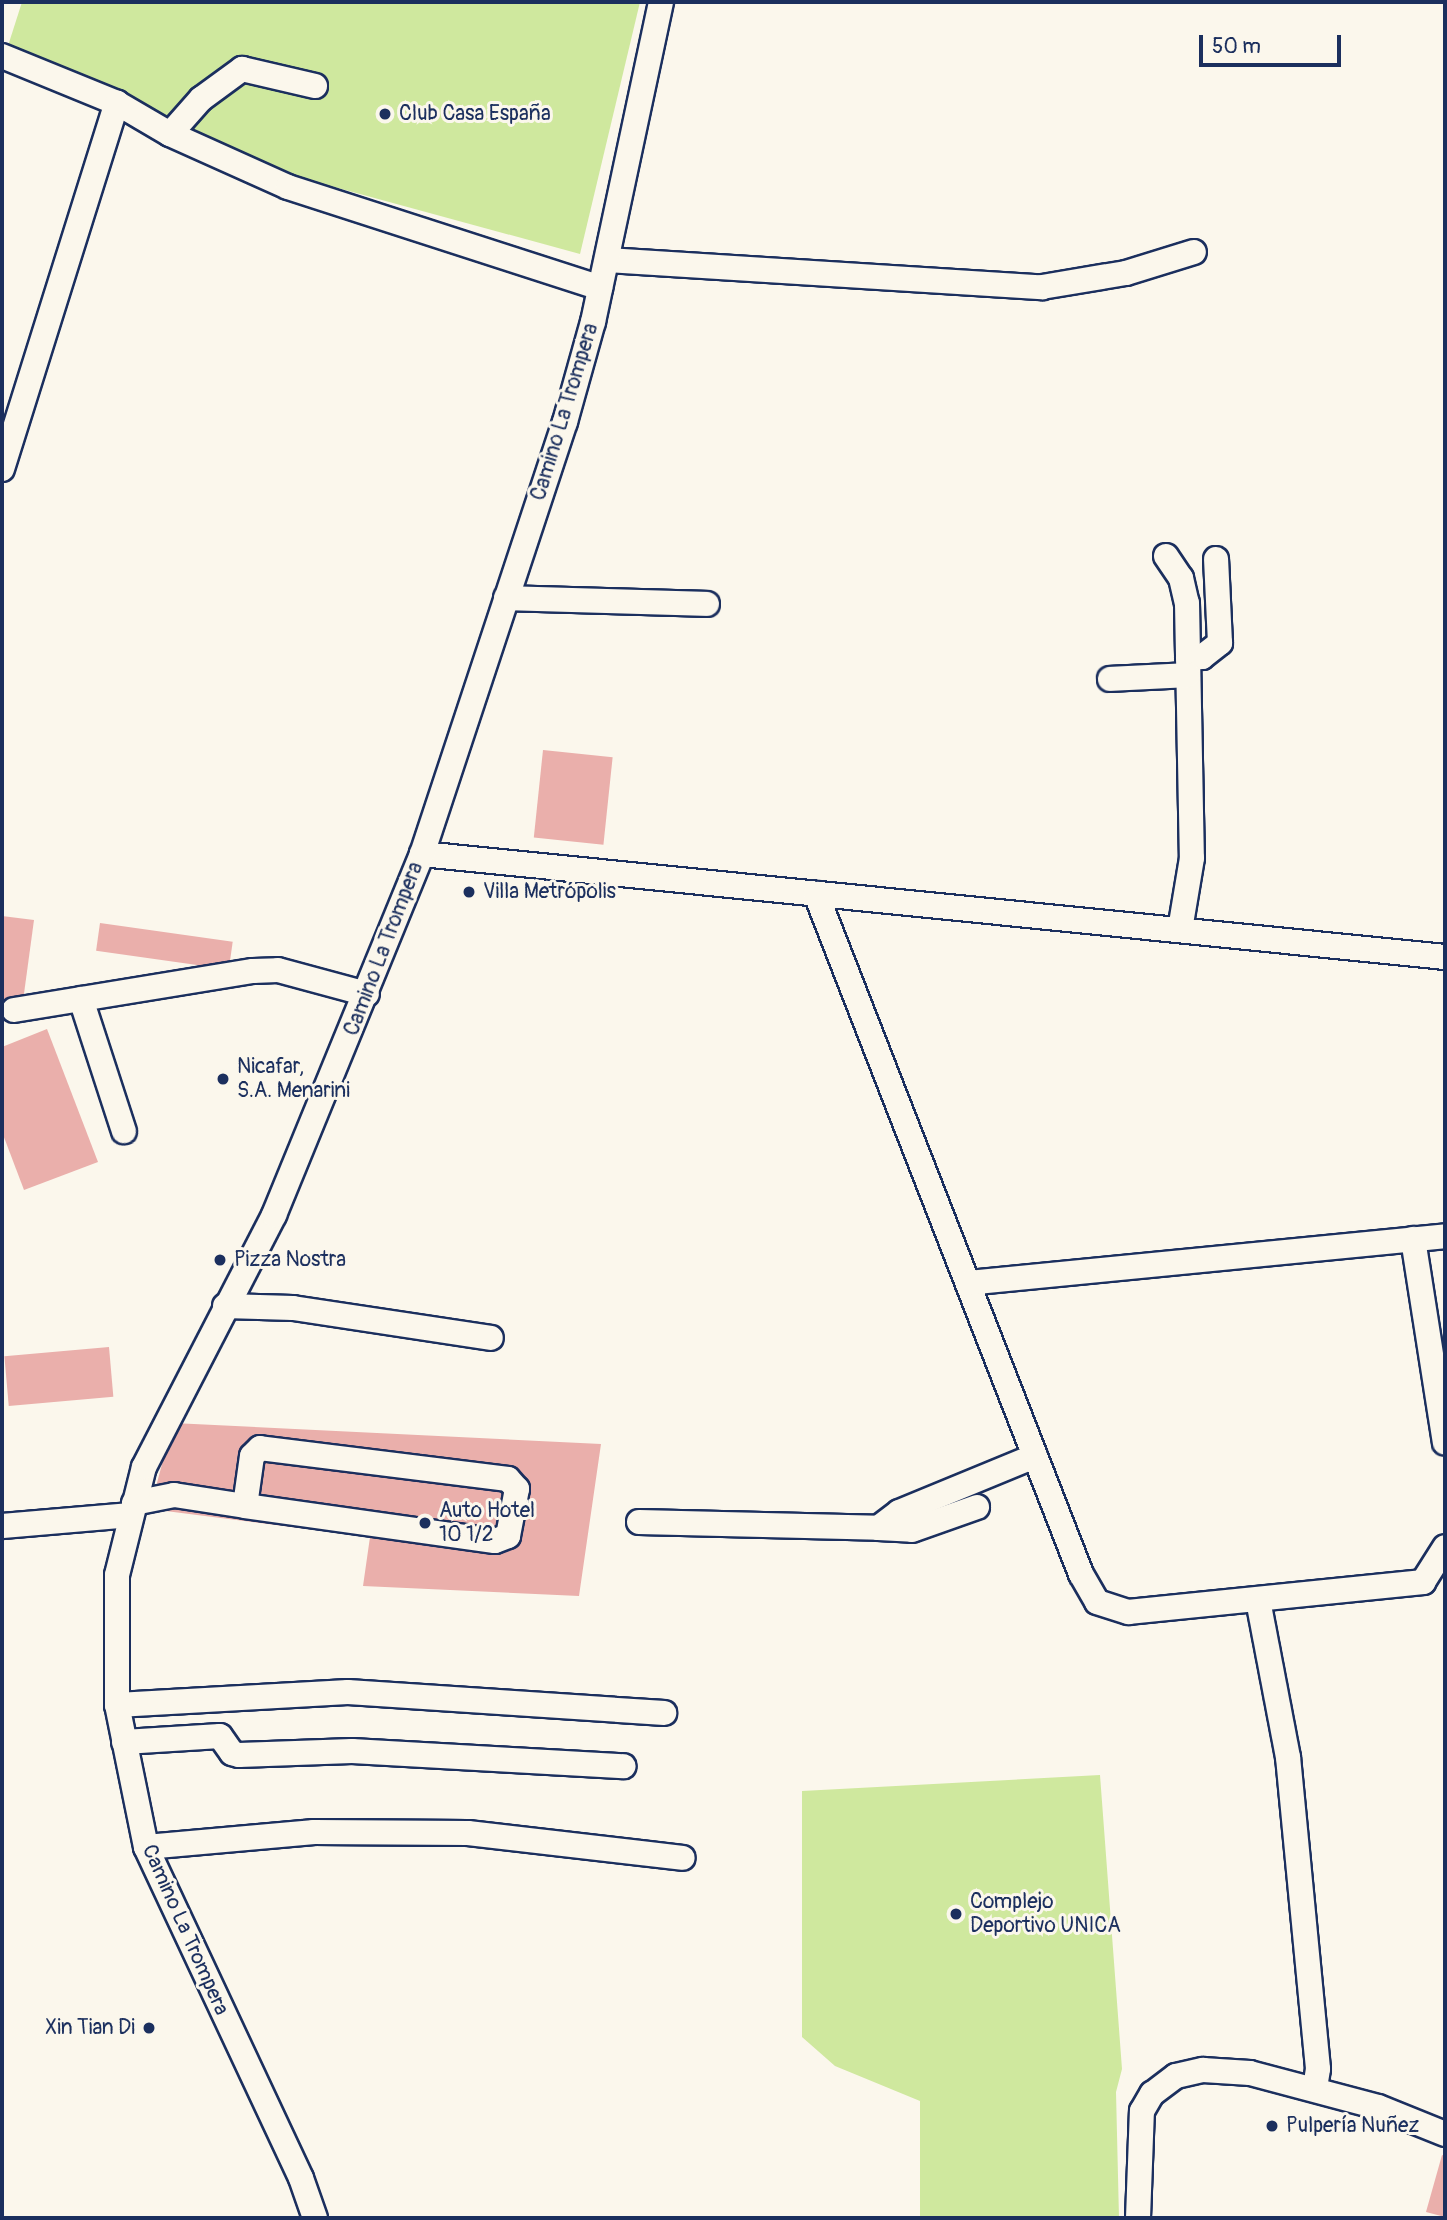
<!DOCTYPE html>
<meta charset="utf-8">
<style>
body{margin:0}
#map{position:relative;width:1447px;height:2220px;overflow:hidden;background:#fbf7ec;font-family:Pangolin,sans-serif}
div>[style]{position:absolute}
.green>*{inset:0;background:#cfe89e}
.building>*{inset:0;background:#eaafab;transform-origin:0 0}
.roads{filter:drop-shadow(2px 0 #1b2f5e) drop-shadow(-2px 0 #1b2f5e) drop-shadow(0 2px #1b2f5e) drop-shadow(0 -2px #1b2f5e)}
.minor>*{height:24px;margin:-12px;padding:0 12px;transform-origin:12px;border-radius:12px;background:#fbf7ec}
.dots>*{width:19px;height:19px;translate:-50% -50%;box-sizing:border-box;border:4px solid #fbf7ec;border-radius:50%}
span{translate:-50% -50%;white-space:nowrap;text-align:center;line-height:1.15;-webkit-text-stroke:6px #fbf7ec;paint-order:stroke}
.poi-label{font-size:21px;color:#1b2f5e}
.left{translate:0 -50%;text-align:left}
.right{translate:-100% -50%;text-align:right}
.street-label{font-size:21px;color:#1b2f5e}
.frame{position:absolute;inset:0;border:4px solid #1b2f5e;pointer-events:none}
.scale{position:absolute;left:1199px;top:35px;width:142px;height:32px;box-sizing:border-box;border:4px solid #1b2f5e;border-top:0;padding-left:9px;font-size:21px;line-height:24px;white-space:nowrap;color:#1b2f5e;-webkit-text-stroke:5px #fbf7ec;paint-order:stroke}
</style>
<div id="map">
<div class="green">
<i style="clip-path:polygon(22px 2px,640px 2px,580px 254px,305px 179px,7px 49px)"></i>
<i style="clip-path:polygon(1100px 1775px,1122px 2069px,1116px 2092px,1119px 2218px,920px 2218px,920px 2101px,835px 2066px,802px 2037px,802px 1791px)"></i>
</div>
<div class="building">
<i style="left:543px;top:750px;width:70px;height:88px;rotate:6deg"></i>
<i style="clip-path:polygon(2px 916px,34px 920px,23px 1001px,2px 999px)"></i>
<i style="left:100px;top:923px;width:134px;height:28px;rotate:8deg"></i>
<i style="clip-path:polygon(47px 1029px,98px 1162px,24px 1190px,2px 1132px,2px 1047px)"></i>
<i style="left:109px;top:1347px;width:50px;height:105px;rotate:85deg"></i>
<i style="clip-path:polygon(173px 1423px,601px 1444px,579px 1596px,363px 1586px,370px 1537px,150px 1509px)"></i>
<i style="clip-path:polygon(1442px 2155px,1445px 2156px,1445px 2217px,1426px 2212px)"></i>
</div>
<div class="roads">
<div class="minor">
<i style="left:2px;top:56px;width:124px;rotate:22.2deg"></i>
<i style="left:117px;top:103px;width:61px;rotate:30.3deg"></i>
<i style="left:170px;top:134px;width:129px;rotate:24.2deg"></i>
<i style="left:288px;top:187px;width:328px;rotate:17.9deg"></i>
<i style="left:170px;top:134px;width:47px;rotate:-48.5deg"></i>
<i style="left:201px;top:99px;width:51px;rotate:-36.2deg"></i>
<i style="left:242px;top:69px;width:75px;rotate:13.1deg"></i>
<i style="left:607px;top:260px;width:436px;rotate:3.6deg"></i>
<i style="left:1042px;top:287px;width:85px;rotate:-9.5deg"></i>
<i style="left:1126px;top:273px;width:71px;rotate:-17.2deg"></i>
<i style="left:2px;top:469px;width:384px;rotate:-72.6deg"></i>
<i style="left:1166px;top:556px;width:27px;rotate:56deg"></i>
<i style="left:1181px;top:578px;width:26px;rotate:77deg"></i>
<i style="left:1187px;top:603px;width:255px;rotate:88.9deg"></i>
<i style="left:1192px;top:858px;width:73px;rotate:99.5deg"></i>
<i style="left:506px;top:598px;width:201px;rotate:1.7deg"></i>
<i style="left:1188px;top:658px;width:14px;rotate:-4deg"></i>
<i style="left:1202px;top:657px;width:23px;rotate:-38deg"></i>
<i style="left:1220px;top:643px;width:84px;rotate:-92.7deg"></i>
<i style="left:1110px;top:679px;width:78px;rotate:-2.9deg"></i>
<i style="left:422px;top:854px;width:1028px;rotate:5.75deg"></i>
<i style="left:816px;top:894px;width:730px;rotate:68.71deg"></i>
<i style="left:1081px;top:1574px;width:32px;rotate:60deg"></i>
<i style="left:1097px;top:1602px;width:33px;rotate:18deg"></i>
<i style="left:1128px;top:1612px;width:297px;rotate:-5.8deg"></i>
<i style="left:1423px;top:1582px;width:41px;rotate:-57.8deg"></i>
<i style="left:81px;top:999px;width:139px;rotate:72deg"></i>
<i style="left:14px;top:1010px;width:242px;rotate:-9.3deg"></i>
<i style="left:253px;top:971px;width:25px;rotate:-2deg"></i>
<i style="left:278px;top:970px;width:92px;rotate:15.1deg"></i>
<i style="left:1413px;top:1239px;width:206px;rotate:81.1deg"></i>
<i style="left:968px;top:1283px;width:479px;rotate:-5.6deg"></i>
<i style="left:225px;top:1306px;width:68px;rotate:1.7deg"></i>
<i style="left:293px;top:1308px;width:200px;rotate:8.6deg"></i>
<i style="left:134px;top:1503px;width:41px;rotate:-11.3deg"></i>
<i style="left:174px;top:1495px;width:72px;rotate:8.8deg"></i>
<i style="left:245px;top:1506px;width:252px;rotate:8deg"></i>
<i style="left:495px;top:1541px;width:14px;rotate:-21deg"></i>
<i style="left:508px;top:1536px;width:48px;rotate:-79.2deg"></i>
<i style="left:517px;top:1489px;width:13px;rotate:-132deg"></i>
<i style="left:508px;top:1479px;width:250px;rotate:-172.9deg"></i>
<i style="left:260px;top:1448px;width:11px;rotate:135deg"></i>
<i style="left:252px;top:1456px;width:50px;rotate:98deg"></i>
<i style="left:639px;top:1522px;width:239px;rotate:1.4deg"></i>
<i style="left:878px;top:1528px;width:26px;rotate:-37deg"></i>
<i style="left:899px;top:1512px;width:147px;rotate:-22.4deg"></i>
<i style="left:2px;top:1526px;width:129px;rotate:-4.9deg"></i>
<i style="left:878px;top:1528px;width:34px;rotate:3deg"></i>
<i style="left:912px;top:1530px;width:69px;rotate:-19.5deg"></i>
<i style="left:1258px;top:1600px;width:160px;rotate:79.2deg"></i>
<i style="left:1288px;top:1757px;width:313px;rotate:84.5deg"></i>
<i style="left:1318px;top:2069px;width:19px;rotate:99deg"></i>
<i style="left:117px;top:1705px;width:231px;rotate:-3.2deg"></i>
<i style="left:348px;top:1692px;width:317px;rotate:3.8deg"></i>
<i style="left:124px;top:1742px;width:96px;rotate:-3.6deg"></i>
<i style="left:220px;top:1736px;width:21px;rotate:55deg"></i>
<i style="left:232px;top:1753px;width:7px;rotate:16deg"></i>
<i style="left:239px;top:1755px;width:113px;rotate:-2deg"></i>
<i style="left:352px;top:1751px;width:272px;rotate:3.2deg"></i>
<i style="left:146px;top:1847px;width:169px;rotate:-5.1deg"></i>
<i style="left:314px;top:1832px;width:154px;rotate:0.4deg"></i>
<i style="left:468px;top:1833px;width:216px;rotate:6.6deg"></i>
<i style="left:315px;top:2218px;width:42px;rotate:-109.3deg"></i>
<i style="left:301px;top:2178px;width:365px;rotate:-115.1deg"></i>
<i style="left:146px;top:1847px;width:145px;rotate:-101.5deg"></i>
<i style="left:117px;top:1705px;width:130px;rotate:-90deg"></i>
<i style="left:117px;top:1575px;width:111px;rotate:-76deg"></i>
<i style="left:144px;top:1467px;width:284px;rotate:-62.7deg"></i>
<i style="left:274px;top:1215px;width:390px;rotate:-67.7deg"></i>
<i style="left:422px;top:854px;width:455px;rotate:-71.7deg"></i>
<i style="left:565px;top:422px;width:104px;rotate:-74.4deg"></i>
<i style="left:593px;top:322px;width:327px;rotate:-78deg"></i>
<i style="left:1138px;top:2218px;width:107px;rotate:-87.9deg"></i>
<i style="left:1142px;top:2111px;width:20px;rotate:-60deg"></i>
<i style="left:1152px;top:2094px;width:30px;rotate:-37deg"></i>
<i style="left:1176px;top:2076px;width:28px;rotate:-13deg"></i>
<i style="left:1203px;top:2070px;width:47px;rotate:3.7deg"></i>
<i style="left:1250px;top:2073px;width:132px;rotate:14.9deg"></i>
<i style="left:1378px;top:2107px;width:72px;rotate:21.9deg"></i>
</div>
</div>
<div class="dots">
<i style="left:385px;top:114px;background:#1b2f5e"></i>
<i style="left:469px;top:892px;background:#1b2f5e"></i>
<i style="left:223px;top:1079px;background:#1b2f5e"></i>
<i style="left:220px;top:1260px;background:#1b2f5e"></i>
<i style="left:425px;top:1523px;background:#1b2f5e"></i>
<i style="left:956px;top:1914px;background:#1b2f5e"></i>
<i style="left:149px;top:2028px;background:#1b2f5e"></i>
<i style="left:1272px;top:2126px;background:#1b2f5e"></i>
</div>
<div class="poi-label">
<span class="left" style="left:399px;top:114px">Club Casa España</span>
<span class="left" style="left:483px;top:892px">Villa Metrópolis</span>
<span class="left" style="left:237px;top:1079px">Nicafar,<br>S.A. Menarini</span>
<span class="left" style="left:234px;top:1260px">Pizza Nostra</span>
<span class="left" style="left:439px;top:1523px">Auto Hotel<br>10 1/2</span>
<span class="left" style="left:970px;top:1914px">Complejo<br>Deportivo UNICA</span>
<span class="right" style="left:135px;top:2028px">Xin Tian Di</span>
<span class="left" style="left:1286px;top:2126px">Pulpería Nuñez</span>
</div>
<div class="street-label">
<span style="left:565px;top:412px;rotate:-73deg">Camino La Trompera</span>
<span style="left:384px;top:949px;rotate:-69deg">Camino La Trompera</span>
<span style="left:185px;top:1930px;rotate:66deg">Camino La Trompera</span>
</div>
<div class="frame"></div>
<div class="scale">50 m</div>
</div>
